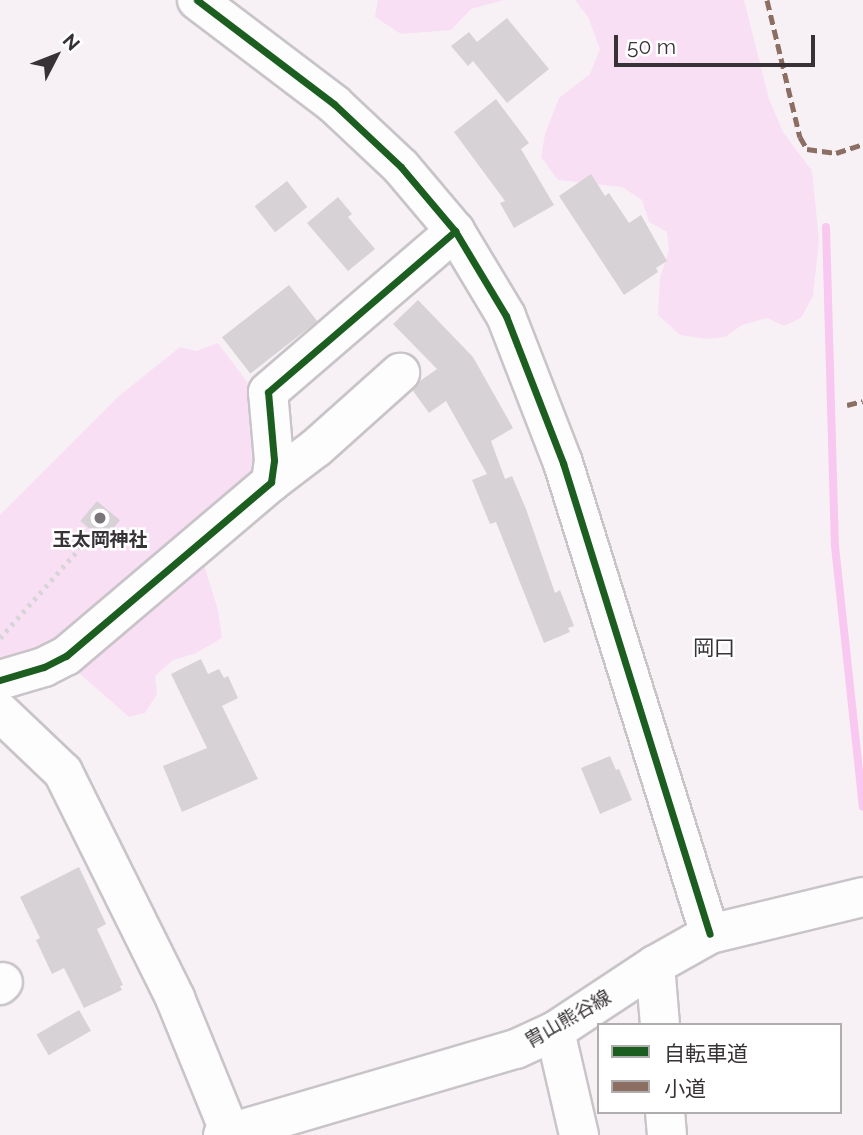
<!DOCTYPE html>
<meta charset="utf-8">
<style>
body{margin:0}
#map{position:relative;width:863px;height:1135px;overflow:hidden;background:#f7f1f6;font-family:Raleway,"Noto Sans JP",sans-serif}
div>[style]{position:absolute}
.green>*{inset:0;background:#f8dff3}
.stream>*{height:8px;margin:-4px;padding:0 4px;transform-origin:4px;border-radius:4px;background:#f8c8f0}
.building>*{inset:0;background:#d7d2d6;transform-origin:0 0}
.path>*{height:4.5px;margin-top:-2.25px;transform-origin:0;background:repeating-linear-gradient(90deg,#d7d5d7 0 3.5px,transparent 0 8.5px)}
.roads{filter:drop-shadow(2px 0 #c8c4c8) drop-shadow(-2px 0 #c8c4c8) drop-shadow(0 2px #c8c4c8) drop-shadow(0 -2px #c8c4c8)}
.minor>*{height:38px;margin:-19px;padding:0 19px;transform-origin:19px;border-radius:19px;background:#fefdfe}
.major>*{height:38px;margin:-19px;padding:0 19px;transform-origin:19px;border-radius:19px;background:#fefdfe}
.quiet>*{height:5px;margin-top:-2.5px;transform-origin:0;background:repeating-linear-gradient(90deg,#8d6e63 0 10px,transparent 0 15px)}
.cycleway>*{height:7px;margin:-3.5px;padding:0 3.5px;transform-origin:3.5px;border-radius:3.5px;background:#1b5e20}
.dots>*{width:19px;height:19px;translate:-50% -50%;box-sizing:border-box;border:4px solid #fff;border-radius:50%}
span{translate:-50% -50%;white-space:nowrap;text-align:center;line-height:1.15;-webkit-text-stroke:5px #fff;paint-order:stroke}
.poi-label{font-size:19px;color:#363235;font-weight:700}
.street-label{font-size:19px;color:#363235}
.neighbourhood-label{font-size:21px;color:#363235}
.legend{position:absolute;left:597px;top:1023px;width:245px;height:91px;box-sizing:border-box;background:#fff;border:2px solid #afadae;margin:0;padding:9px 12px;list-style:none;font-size:21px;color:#363235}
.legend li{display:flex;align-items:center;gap:14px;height:35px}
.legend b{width:35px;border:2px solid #afadae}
.north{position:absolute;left:21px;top:21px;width:70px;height:70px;-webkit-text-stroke:5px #fff;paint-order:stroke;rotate:48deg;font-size:19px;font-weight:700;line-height:28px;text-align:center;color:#363235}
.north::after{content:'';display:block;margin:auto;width:24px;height:32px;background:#363235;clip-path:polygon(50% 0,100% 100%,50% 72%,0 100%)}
.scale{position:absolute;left:614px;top:35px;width:201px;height:32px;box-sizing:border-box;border:4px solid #363235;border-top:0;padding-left:9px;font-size:21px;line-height:24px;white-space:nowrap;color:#363235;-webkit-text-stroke:5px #fff;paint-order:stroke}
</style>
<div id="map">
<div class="green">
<i style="clip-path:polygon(378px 0,504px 0,471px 9px,451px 30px,401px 34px,375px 17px)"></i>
<i style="clip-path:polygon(575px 0,744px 0,769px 99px,783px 132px,812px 171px,819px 240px,813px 296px,801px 318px,784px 326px,767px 318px,742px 325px,725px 337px,706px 339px,680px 335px,658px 315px,660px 278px,669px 250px,667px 232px,649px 222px,642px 200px,622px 187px,558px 180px,541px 157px,545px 134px,559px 98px,590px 74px,600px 49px,588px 17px)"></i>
<i style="clip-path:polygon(218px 343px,253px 390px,261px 471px,202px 530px,204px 565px,218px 610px,222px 638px,196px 653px,173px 660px,155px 676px,157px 694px,145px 713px,129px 717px,71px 666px,0 667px,0 515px,119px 396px,180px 347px,196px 351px)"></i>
</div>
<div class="stream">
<i style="left:826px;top:227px;width:319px;rotate:88.4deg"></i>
<i style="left:835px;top:546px;width:262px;rotate:83.9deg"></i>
</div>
<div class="building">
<i style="clip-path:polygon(507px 18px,549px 69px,507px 103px,473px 61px,468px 66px,451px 46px,469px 32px,477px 42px)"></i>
<i style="clip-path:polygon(496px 99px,529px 143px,521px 149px,554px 205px,514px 228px,500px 203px,505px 201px,454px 132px)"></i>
<i style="clip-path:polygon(591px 174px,605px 196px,609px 193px,629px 223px,641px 215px,667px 261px,656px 268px,658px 272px,624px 295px,559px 196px)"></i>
<i style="left:287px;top:181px;width:33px;height:41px;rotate:52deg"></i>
<i style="clip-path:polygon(338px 197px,352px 214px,348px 217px,375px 249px,348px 271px,307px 223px)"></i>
<i style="left:289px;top:285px;width:46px;height:85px;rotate:52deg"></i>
<i style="clip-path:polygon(418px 300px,473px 357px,513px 428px,491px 441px,505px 479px,512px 476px,526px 509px,555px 593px,560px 590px,574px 626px,568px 628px,570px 632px,544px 643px,496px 522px,490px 524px,472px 480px,487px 474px,446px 401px,429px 413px,413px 391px,420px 381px,437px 369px,393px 324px)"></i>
<i style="left:97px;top:501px;width:30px;height:26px;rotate:40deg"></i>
<i style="clip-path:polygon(201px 659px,208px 674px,219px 669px,224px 678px,228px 676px,238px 698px,222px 706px,258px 779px,182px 812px,163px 766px,207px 748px,171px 674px)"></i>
<i style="clip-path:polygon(610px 756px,616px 770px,619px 769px,632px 800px,600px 814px,581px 768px)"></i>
<i style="clip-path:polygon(79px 867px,106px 924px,97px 929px,123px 985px,120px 986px,122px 990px,84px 1008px,64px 968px,52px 974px,36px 940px,40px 938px,20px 897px)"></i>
<i style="left:79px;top:1010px;width:24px;height:49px;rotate:60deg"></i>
</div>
<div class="path">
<i style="left:0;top:638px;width:132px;rotate:-48.4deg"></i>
</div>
<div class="roads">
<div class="minor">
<i style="left:197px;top:0;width:172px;rotate:37.2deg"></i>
<i style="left:334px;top:104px;width:92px;rotate:43.2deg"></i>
<i style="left:401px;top:167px;width:84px;rotate:49.8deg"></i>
<i style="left:455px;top:231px;width:99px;rotate:59deg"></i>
<i style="left:506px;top:316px;width:158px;rotate:68.8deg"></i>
<i style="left:563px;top:463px;width:493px;rotate:72.7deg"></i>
<i style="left:271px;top:482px;width:56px;rotate:-37.1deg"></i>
<i style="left:316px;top:448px;width:113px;rotate:-41.8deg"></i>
<i style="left:0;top:680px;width:46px;rotate:-16.5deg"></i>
<i style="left:44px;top:667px;width:25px;rotate:-27deg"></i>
<i style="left:66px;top:656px;width:269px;rotate:-40.3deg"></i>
<i style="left:271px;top:482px;width:22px;rotate:-82deg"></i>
<i style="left:274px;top:460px;width:68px;rotate:-95deg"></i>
<i style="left:268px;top:392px;width:247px;rotate:-40.7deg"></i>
<i style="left:0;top:712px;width:87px;rotate:43.6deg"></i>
<i style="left:63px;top:772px;width:252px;rotate:63.6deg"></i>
<i style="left:175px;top:998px;width:146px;rotate:67.8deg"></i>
<i style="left:655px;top:965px;width:60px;rotate:85.2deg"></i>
<i style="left:0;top:985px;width:4px;rotate:-45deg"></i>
<i style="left:555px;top:1031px;width:107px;rotate:77deg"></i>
<i style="left:665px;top:1112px;width:23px;rotate:85deg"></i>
</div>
<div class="major">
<i style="left:223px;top:1135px;width:305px;rotate:-16.4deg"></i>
<i style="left:516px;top:1049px;width:43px;rotate:-24.8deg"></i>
<i style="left:555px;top:1031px;width:120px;rotate:-33.4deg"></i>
<i style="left:655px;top:965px;width:63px;rotate:-29.4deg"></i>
<i style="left:710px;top:934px;width:157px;rotate:-13.6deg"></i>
</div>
</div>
<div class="quiet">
<i style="left:767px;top:0;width:141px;rotate:76.5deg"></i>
<i style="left:800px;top:137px;width:14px;rotate:60deg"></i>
<i style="left:807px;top:149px;width:29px;rotate:8deg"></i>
<i style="left:836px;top:153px;width:28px;rotate:-18deg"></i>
<i style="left:847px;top:405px;width:16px;rotate:-14deg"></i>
</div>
<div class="cycleway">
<i style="left:197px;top:0;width:172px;rotate:37.2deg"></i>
<i style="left:334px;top:104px;width:92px;rotate:43.2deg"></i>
<i style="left:401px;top:167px;width:84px;rotate:49.8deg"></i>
<i style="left:455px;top:231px;width:99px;rotate:59deg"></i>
<i style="left:506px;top:316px;width:158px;rotate:68.8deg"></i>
<i style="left:563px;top:463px;width:493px;rotate:72.7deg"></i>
<i style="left:0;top:680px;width:46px;rotate:-16.5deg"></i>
<i style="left:44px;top:667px;width:25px;rotate:-27deg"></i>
<i style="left:66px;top:656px;width:269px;rotate:-40.3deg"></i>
<i style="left:271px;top:482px;width:22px;rotate:-82deg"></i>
<i style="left:274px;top:460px;width:68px;rotate:-95deg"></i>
<i style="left:268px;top:392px;width:247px;rotate:-40.7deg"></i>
</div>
<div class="dots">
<i style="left:100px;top:518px;background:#7a7579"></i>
</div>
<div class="poi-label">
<span style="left:100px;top:540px">玉太岡神社</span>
</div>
<div class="street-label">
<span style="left:568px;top:1019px;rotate:-30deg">胄山熊谷線</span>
</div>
<div class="neighbourhood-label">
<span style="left:714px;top:648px">岡口</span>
</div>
<ul class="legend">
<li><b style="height:9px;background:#1b5e20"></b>自転車道</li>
<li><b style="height:9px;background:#8d6e63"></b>小道</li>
</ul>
<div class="north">N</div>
<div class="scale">50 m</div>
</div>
